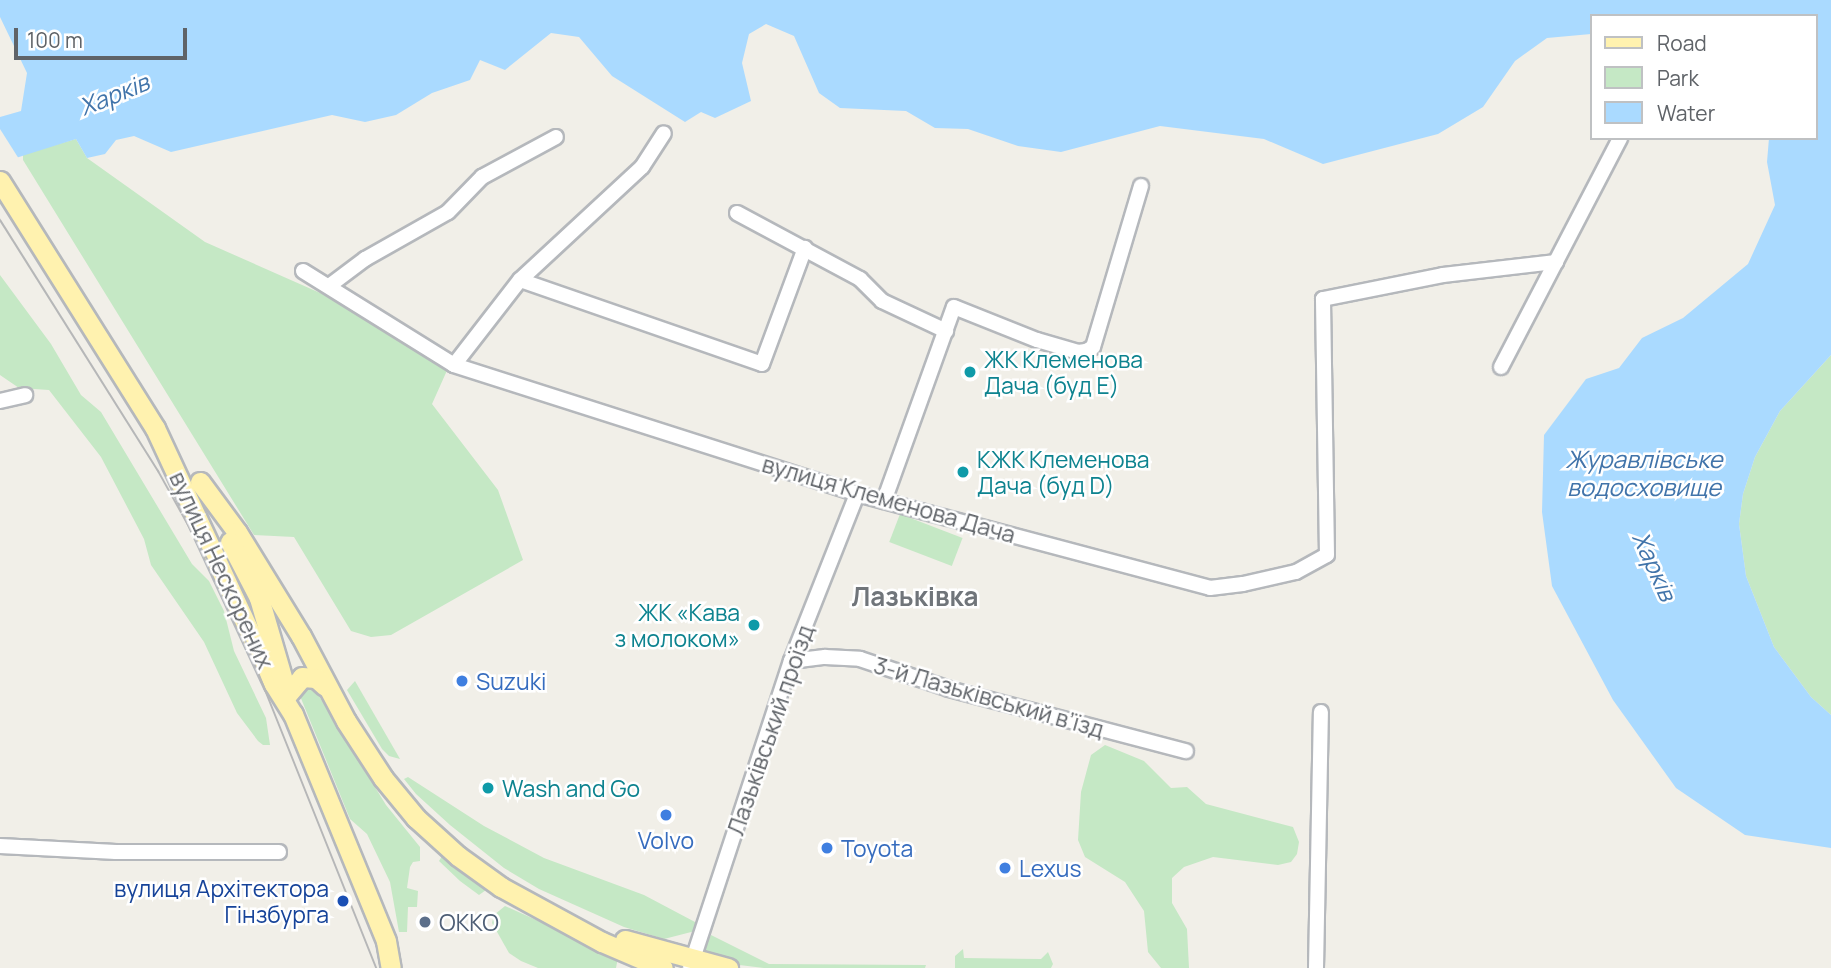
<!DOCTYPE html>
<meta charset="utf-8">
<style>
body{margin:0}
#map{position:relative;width:1831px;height:968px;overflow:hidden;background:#f1efe8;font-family:Manrope,sans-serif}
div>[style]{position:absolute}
.green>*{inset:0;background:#c5e8c5;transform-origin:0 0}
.water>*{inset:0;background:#aadaff}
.pier>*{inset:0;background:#f1efe8}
.roads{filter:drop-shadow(2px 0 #b5b8bc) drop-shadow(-2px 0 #b5b8bc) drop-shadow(0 2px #b5b8bc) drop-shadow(0 -2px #b5b8bc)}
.minor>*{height:14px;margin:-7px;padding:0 7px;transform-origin:7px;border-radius:7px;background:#fff}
.major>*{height:19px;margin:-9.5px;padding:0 9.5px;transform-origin:9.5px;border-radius:9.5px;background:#fff2af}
.tram>*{height:2px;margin:-1px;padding:0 1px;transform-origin:1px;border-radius:1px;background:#b6b7b8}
.dots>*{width:19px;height:19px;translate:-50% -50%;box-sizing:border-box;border:4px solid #fff;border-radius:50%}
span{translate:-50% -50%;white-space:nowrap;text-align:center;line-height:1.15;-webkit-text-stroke:5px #fff;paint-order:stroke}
.culture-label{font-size:23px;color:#0d838f}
.left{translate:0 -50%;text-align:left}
.right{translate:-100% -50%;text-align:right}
.street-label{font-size:23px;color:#5f6368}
.shop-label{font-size:23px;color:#366cbe}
.transit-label{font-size:23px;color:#164399}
.service-label{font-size:23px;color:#4e5e75}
.water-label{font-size:24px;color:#4174aa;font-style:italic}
.quarter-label{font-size:26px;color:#70757a;font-weight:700}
.legend{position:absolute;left:1590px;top:14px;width:228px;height:126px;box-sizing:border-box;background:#fff;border:2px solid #bfc1c3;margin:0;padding:9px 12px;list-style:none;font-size:21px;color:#5f6368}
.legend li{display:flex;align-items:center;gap:14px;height:35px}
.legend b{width:35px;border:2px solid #bfc1c3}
.scale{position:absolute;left:14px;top:28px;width:173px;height:32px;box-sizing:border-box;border:4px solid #5f6368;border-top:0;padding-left:9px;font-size:21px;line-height:24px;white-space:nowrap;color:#5f6368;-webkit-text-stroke:5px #fff;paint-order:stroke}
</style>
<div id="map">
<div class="green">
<i style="clip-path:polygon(76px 139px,87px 158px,205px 242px,370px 315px,449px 366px,432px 404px,498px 490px,523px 560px,391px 635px,371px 637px,351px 631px,294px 537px,254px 535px,23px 160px,23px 154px)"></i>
<i style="clip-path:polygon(0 275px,51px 344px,81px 395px,101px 412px,192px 564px,209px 581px,224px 611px,234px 651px,266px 718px,270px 745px,263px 745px,258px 741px,237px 713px,204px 642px,151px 565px,144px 539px,101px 457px,49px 390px,19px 388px,0 375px)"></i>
<i style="clip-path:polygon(1831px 355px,1831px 715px,1811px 697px,1774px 647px,1746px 576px,1739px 524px,1743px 494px,1755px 457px,1780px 411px)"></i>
<i style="left:900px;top:514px;width:67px;height:30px;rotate:21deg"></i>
<i style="clip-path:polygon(355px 681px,400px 759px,389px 756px,382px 749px,347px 690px)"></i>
<i style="clip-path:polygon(311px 683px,386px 805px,420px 847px,420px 861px,413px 862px,410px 867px,407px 888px,418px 891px,417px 907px,408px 907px,407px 932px,399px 932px,390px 882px,367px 834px,350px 819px,298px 691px)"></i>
<i style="clip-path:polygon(1105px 745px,1144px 761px,1171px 788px,1187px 787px,1206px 804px,1293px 827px,1299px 842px,1297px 854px,1291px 862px,1278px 865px,1213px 857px,1184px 867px,1172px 878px,1172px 903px,1187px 929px,1189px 968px,1161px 968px,1148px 952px,1144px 911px,1125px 882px,1085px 857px,1078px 840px,1081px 792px,1091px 755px)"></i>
<i style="clip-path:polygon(408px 777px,484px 826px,544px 858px,644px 895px,695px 922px,699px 930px,664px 939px,624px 927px,539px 889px,504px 868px,450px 825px,416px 794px,404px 779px)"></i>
<i style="clip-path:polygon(442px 856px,486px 890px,479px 895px,460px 881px,439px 861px)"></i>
<i style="clip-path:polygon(505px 906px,618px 957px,616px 968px,538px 968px,521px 961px,509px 953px,492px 923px,494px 915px)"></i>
<i style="clip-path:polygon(711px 935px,769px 964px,926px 965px,925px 968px,764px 968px,723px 963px,703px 952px)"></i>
<i style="clip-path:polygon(963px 949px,964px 958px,1041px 959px,1048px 952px,1053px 964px,1051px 968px,955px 968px,955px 956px)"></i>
</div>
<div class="water">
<i style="clip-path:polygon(0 0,1831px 0,1831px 355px,1780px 411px,1755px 457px,1743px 494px,1739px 524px,1746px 576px,1774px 647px,1811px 697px,1831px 715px,1831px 848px,1745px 835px,1676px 788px,1613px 700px,1552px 586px,1542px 512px,1544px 435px,1586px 379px,1619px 368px,1642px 338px,1683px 318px,1748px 264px,1775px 205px,1767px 162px,1769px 138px,1815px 138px,1815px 16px,1591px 16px,1591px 34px,1547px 38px,1515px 61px,1483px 107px,1438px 134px,1323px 164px,1264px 139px,1160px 126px,1061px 152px,1018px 146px,968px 129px,935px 128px,906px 111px,840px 108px,819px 93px,794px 36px,766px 24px,749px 34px,742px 63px,751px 101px,715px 118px,701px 112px,685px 122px,612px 76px,579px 37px,551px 33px,505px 70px,480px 60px,470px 80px,432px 93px,396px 115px,365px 122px,332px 115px,171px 152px,134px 136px,116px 140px,105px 154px,87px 158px,76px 139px,0 163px,0 117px,21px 111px,27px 73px,0 17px)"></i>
</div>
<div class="pier">
<i style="clip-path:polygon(0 129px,19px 159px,0 166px)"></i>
</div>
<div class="roads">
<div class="minor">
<i style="left:737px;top:213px;width:140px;rotate:28.2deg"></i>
<i style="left:860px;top:279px;width:31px;rotate:45deg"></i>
<i style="left:882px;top:301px;width:71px;rotate:25.1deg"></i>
<i style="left:303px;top:271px;width:178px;rotate:31.9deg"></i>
<i style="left:454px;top:365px;width:423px;rotate:17.7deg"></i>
<i style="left:857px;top:494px;width:365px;rotate:14.9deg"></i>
<i style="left:1210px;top:588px;width:33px;rotate:-7deg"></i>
<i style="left:1243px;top:584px;width:54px;rotate:-12.8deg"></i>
<i style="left:1296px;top:572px;width:35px;rotate:-29deg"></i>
<i style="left:1327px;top:555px;width:256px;rotate:-90.9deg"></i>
<i style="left:1323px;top:299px;width:122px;rotate:-11.3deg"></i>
<i style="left:1443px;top:275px;width:114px;rotate:-6.6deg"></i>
<i style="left:520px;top:280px;width:256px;rotate:19.1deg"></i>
<i style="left:762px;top:364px;width:124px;rotate:-69.7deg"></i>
<i style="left:329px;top:286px;width:45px;rotate:-36.9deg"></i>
<i style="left:365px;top:259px;width:95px;rotate:-29.5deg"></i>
<i style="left:448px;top:212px;width:49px;rotate:-45.8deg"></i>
<i style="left:482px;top:177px;width:84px;rotate:-28.4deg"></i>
<i style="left:454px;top:365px;width:108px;rotate:-52.2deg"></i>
<i style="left:520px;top:280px;width:166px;rotate:-42.8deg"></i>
<i style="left:642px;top:167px;width:40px;rotate:-57.1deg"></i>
<i style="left:1501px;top:367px;width:258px;rotate:-62.5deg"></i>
<i style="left:0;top:401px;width:26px;rotate:-13deg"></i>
<i style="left:884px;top:501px;width:206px;rotate:-70.2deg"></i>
<i style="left:954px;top:307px;width:89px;rotate:21.7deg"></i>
<i style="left:1037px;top:340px;width:43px;rotate:16.3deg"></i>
<i style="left:1078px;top:352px;width:8px;rotate:-7deg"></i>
<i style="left:1086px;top:351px;width:8px;rotate:-30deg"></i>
<i style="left:1093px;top:347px;width:168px;rotate:-73.4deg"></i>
<i style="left:791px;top:661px;width:34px;rotate:-7deg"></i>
<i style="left:825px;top:657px;width:35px;rotate:3deg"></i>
<i style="left:860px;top:659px;width:94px;rotate:18.6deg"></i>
<i style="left:949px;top:689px;width:245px;rotate:14.7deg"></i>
<i style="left:0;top:846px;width:116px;rotate:3deg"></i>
<i style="left:116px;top:852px;width:163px"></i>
<i style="left:690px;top:968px;width:323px;rotate:-71.8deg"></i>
<i style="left:791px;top:661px;width:180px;rotate:-68.4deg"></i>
<i style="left:1316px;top:968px;width:256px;rotate:-88.9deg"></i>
</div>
<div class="major">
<i style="left:0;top:181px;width:292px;rotate:57.9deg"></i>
<i style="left:155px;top:428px;width:282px;rotate:65.1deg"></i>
<i style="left:274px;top:684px;width:36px;rotate:58deg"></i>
<i style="left:293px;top:714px;width:245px;rotate:67.7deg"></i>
<i style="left:386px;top:941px;width:27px;rotate:80deg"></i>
<i style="left:200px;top:482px;width:62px;rotate:53.5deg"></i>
<i style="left:237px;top:532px;width:122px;rotate:58.4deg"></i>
<i style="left:301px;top:636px;width:96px;rotate:62.1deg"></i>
<i style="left:346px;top:721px;width:68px;rotate:57deg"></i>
<i style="left:383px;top:778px;width:52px;rotate:50.5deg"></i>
<i style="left:416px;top:818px;width:57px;rotate:42.1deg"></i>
<i style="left:458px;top:856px;width:53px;rotate:35.8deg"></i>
<i style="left:501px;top:887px;width:115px;rotate:28.6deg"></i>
<i style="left:602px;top:942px;width:66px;rotate:23.1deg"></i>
<i style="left:230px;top:542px;width:63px;rotate:62.6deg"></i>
<i style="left:259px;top:598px;width:85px;rotate:73.7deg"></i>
<i style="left:287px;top:695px;width:23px;rotate:-50deg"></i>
<i style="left:302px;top:677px;width:14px;rotate:4deg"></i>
<i style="left:316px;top:678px;width:12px;rotate:42deg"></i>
<i style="left:625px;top:940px;width:107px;rotate:15.2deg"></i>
</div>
</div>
<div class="tram">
<i style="left:0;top:220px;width:297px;rotate:57.8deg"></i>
<i style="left:158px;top:471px;width:142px;rotate:60.9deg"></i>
<i style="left:227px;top:595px;width:402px;rotate:68.2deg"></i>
</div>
<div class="dots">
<i style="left:970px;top:372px;background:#0f9aa8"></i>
<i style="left:963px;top:472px;background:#0f9aa8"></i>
<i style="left:754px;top:625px;background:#0f9aa8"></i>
<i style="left:462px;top:681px;background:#3f7fe0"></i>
<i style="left:488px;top:788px;background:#0f9aa8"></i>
<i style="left:666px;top:815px;background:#3f7fe0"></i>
<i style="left:827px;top:848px;background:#3f7fe0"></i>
<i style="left:1005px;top:868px;background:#3f7fe0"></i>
<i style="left:343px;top:901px;background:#1a4fb4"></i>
<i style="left:425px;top:922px;background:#5c6f8a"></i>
</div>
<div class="culture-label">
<span class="left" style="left:984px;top:372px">ЖК Клеменова<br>Дача (буд Е)</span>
<span class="left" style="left:977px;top:472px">КЖК Клеменова<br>Дача (буд D)</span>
<span class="right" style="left:740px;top:625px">ЖК «Кава<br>з молоком»</span>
<span class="left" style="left:502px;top:788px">Wash and Go</span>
</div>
<div class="street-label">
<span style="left:889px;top:499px;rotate:16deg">вулиця Клеменова Дача</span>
<span style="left:222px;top:570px;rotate:65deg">вулиця Нескорених</span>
<span style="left:989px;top:697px;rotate:16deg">3-й Лазьківський в’їзд</span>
<span style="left:770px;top:730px;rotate:-71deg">Лазьківський проїзд</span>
</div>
<div class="shop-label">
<span class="left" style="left:476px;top:681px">Suzuki</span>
<span style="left:666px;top:840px">Volvo</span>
<span class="left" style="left:841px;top:848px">Toyota</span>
<span class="left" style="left:1019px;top:868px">Lexus</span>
</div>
<div class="transit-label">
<span class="right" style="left:329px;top:901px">вулиця Архітектора<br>Гінзбурга</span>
</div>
<div class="service-label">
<span class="left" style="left:439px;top:922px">ОККО</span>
</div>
<div class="water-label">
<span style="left:114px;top:94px;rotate:-22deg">Харків</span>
<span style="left:1644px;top:473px">Журавлівське<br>водосховище</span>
<span style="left:1655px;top:566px;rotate:66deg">Харків</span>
</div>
<div class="quarter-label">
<span style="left:915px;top:597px">Лазьківка</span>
</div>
<ul class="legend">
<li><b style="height:9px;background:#fff2af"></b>Road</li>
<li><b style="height:19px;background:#c5e8c5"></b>Park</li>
<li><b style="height:19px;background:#aadaff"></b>Water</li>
</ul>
<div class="scale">100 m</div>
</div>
